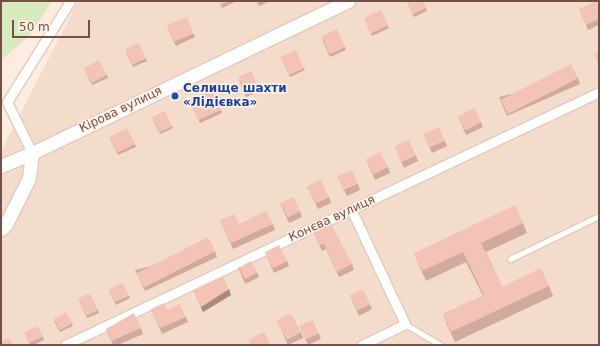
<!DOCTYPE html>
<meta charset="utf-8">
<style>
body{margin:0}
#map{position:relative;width:600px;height:346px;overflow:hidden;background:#fdecdf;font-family:"DejaVu Sans",sans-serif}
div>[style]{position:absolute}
.residential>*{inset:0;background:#f4dccd}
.green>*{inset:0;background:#d7eabe}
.roads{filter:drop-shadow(1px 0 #e3c9be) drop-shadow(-1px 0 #e3c9be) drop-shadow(0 1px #e3c9be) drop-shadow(0 -1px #e3c9be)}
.lane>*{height:4.5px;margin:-2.25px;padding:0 2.25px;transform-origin:2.25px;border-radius:2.25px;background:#fff}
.street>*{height:9px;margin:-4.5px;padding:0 4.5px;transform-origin:4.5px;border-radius:4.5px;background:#fff}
.secondary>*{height:13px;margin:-6.5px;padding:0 6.5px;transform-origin:6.5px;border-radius:6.5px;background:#fff}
.wall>*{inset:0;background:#d1a99d}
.shaded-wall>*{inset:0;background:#aa897f}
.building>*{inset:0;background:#f3c4b6;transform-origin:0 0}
.dots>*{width:11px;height:11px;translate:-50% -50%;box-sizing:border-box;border:2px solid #fff1e6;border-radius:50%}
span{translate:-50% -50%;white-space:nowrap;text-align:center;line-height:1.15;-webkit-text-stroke:3px #fff1e6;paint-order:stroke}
.transit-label{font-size:12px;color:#164399;font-weight:700}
.left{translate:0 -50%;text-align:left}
.street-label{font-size:12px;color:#734f46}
.frame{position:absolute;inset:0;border:2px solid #734f46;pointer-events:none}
.scale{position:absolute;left:12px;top:20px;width:78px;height:18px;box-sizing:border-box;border:2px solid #734f46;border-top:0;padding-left:5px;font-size:12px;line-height:14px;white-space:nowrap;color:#734f46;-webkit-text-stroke:3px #fff1e6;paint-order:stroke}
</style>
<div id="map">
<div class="residential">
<i style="clip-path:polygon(78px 1px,599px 1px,599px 345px,1px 345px,1px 151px)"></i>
</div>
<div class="green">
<i style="clip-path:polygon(1px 1px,52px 1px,30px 35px,1px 60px)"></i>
</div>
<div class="roads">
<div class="lane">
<i style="left:510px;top:259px;width:99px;rotate:-25.8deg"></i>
<i style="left:405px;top:324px;width:42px;rotate:30.3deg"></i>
</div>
<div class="street">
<i style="left:32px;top:153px;width:57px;rotate:-116.1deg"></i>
<i style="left:7px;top:102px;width:119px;rotate:-58deg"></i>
<i style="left:351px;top:209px;width:127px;rotate:64.8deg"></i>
<i style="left:405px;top:324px;width:48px;rotate:154deg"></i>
<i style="left:65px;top:345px;width:591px;rotate:-25.35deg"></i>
</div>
<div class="secondary">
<i style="left:1px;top:166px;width:34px;rotate:-23deg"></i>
<i style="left:32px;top:153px;width:351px;rotate:-25.7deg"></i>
<i style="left:1px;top:229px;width:7px;rotate:-45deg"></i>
<i style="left:6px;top:224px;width:51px;rotate:-63.4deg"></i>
<i style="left:29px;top:178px;width:25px;rotate:-83deg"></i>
</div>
</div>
<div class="wall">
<i style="clip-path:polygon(219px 1px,237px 1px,222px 8px)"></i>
<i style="clip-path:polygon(256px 1px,270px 1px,259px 6px)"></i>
<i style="clip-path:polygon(407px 1px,423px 1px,427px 11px,414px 17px)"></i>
<i style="clip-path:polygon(599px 7px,599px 25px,588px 30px,579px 9px)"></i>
<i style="clip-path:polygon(365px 20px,388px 25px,389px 28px,372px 36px)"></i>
<i style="clip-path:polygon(168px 29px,194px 34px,195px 37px,176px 46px)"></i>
<i style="clip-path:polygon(322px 39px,345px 47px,346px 50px,330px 57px)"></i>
<i style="clip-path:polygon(126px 52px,146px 58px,147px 61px,133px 67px)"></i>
<i style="clip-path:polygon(282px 60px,304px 68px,305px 70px,290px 77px)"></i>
<i style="clip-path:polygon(85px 70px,107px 75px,108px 78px,92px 85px)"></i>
<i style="clip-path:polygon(578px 78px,580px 84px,507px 116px,499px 97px)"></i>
<i style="clip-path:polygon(239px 80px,259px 88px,260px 91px,246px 97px)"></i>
<i style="clip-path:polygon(191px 104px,221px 110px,222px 113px,200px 123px)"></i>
<i style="clip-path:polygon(458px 116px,481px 122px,483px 127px,466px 135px)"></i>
<i style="clip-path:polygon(153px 120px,172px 126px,173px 128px,160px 134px)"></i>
<i style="clip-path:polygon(424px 134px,445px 141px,447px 146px,432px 153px)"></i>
<i style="clip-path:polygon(110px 139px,135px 144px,136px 147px,118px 155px)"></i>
<i style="clip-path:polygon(395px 147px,416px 156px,418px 161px,404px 168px)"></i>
<i style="clip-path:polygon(366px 159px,388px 167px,390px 173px,375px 180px)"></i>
<i style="clip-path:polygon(338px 177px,358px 184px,360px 190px,347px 196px)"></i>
<i style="clip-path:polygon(307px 186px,329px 197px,331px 203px,318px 209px)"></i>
<i style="clip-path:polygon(280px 203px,300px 211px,302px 217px,289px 223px)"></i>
<i style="clip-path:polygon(220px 220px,239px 224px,273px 224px,275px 230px,233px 249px)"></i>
<i style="clip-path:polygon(523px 223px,527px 233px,486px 252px,502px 287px,549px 286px,553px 296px,455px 342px,447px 325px,443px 314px,483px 296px,466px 262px,426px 281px,418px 263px,414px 253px)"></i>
<i style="clip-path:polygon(313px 230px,352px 264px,354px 270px,339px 277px,326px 249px,322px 251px)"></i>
<i style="clip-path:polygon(215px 251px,217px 257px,145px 291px,135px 270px)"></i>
<i style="clip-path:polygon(265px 252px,287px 261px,289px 266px,274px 273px)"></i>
<i style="clip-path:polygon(238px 267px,257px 272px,259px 277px,245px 284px)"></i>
<i style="clip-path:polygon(193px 290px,231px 295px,203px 312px)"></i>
<i style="clip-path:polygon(110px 293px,129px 296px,130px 298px,116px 305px)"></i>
<i style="clip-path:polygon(350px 295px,370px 304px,372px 309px,359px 316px)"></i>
<i style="clip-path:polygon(79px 301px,98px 310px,99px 313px,87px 318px)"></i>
<i style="clip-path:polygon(151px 309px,167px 310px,186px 317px,188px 322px,162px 334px)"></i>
<i style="clip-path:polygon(277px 320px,301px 333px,303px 338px,288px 345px)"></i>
<i style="clip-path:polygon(54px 321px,72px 323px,73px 326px,60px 332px)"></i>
<i style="clip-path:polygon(300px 327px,319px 334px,321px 339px,308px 345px)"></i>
<i style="clip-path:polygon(141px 328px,143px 334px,118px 345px,113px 345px,106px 329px)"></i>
<i style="clip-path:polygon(26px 335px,43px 337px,44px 340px,33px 345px,30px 345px)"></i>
</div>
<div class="shaded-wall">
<i style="clip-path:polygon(229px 289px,231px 295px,203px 312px,201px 307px)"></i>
</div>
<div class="building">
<i style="clip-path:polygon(219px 1px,230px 1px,221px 5px)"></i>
<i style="clip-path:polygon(257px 1px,263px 1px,258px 3px)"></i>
<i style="clip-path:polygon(407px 1px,423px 1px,426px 8px,413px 14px)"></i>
<i style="clip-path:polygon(596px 1px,599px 7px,599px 19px,586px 25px,579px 9px)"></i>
<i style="left:381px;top:10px;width:17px;height:19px;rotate:65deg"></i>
<i style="left:187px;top:17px;width:18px;height:22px;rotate:68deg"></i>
<i style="left:337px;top:29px;width:20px;height:17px;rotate:66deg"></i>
<i style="left:139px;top:43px;width:17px;height:15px;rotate:65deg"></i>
<i style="left:296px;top:50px;width:20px;height:17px;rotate:66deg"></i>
<i style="clip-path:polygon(599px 52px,599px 66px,594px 54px)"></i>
<i style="left:99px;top:60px;width:17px;height:17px;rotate:62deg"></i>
<i style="left:571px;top:64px;width:16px;height:79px;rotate:63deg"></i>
<i style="left:251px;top:71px;width:19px;height:14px;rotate:65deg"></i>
<i style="left:212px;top:90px;width:22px;height:25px;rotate:66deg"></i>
<i style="left:474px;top:108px;width:16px;height:18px;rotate:63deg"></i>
<i style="left:165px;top:111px;width:17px;height:14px;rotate:65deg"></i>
<i style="left:439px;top:127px;width:15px;height:17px;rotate:67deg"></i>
<i style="left:127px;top:128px;width:18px;height:20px;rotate:63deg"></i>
<i style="left:409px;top:140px;width:17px;height:16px;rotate:66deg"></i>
<i style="left:380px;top:152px;width:17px;height:16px;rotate:62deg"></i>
<i style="left:352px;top:170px;width:15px;height:16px;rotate:67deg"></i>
<i style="left:321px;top:180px;width:19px;height:15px;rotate:65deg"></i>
<i style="left:293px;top:197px;width:16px;height:14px;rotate:63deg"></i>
<i style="clip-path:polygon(515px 205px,523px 223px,481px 243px,502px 287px,541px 268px,549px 286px,451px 332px,443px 314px,484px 295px,463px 252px,422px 271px,414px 253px)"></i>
<i style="clip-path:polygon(266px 211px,273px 224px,231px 243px,220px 220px,234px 214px,239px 224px)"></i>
<i style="clip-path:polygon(330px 222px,352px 264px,337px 272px,324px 244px,320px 245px,313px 230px)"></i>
<i style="left:208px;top:237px;width:16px;height:80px;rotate:63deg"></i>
<i style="left:279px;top:245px;width:18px;height:16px;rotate:63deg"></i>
<i style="left:251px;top:261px;width:13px;height:14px;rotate:61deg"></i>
<i style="clip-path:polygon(223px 276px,229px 289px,201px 307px,193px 290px)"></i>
<i style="left:123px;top:283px;width:14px;height:16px;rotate:65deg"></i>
<i style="left:363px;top:289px;width:17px;height:14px;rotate:65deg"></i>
<i style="left:90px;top:293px;width:19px;height:13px;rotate:65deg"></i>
<i style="clip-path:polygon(164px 303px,167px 310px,180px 304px,186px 317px,160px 328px,151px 309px)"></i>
<i style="left:66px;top:312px;width:13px;height:14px;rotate:61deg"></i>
<i style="clip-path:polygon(134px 313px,141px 328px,112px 341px,106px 329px)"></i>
<i style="left:291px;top:313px;width:22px;height:16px;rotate:63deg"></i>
<i style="left:313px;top:320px;width:15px;height:15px;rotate:67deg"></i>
<i style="left:38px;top:326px;width:12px;height:15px;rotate:66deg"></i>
<i style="clip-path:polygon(264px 332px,271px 345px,246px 345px,250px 343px,248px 340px)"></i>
<i style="clip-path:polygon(9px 338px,13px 345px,1px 345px,1px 342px)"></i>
</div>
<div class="dots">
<i style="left:175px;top:96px;background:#1a4fb4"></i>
</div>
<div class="transit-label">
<span class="left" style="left:183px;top:96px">Селище шахти<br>«Лідієвка»</span>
</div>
<div class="street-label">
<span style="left:121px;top:110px;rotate:-26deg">Кірова вулиця</span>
<span style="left:332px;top:219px;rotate:-25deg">Конєва вулиця</span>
</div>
<div class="frame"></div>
<div class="scale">50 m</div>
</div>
